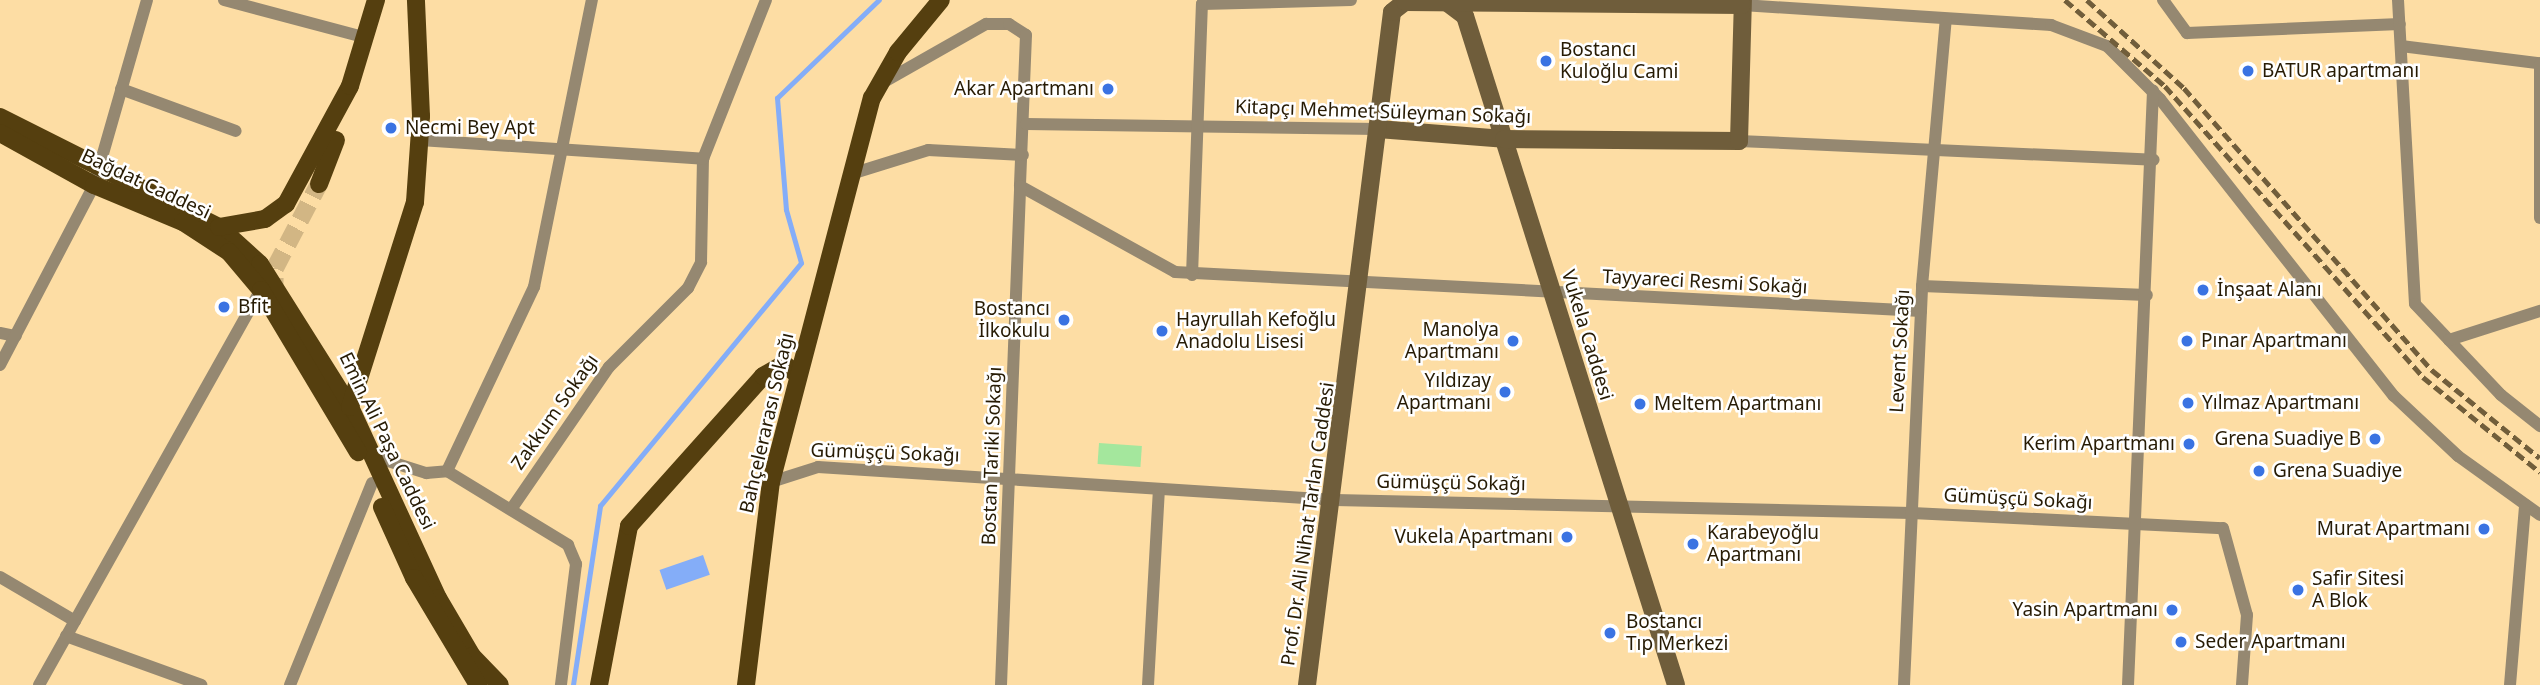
<!DOCTYPE html>
<meta charset="utf-8">
<style>
body{margin:0}
#map{position:relative;width:2540px;height:685px;overflow:hidden;background:#fddda4;font-family:"Noto Sans",sans-serif}
div>[style]{position:absolute}
.green>*{inset:0;background:#a4e79d;transform-origin:0 0}
.water>*{inset:0;background:#84adf8;transform-origin:0 0}
.stream>*{height:4.5px;margin:-2.25px;padding:0 2.25px;transform-origin:2.25px;border-radius:2.25px;background:#84adf8}
.primary-tunnel>*{height:18px;margin-top:-9px;transform-origin:0;background:repeating-linear-gradient(90deg,#d2b684 0 18px,transparent 0 27px)}
.street>*{height:12px;margin:-6px;padding:0 6px;transform-origin:6px;border-radius:6px;background:#958871}
.secondary>*{height:18px;margin:-9px;padding:0 9px;transform-origin:9px;border-radius:9px;background:#6f5d3b}
.primary>*{height:18px;margin:-9px;padding:0 9px;transform-origin:9px;border-radius:9px;background:#553f0f}
.rail>*{height:4.5px;margin-top:-2.25px;transform-origin:0;background:repeating-linear-gradient(90deg,#715e3b 0 10px,transparent 0 15px)}
.dots>*{width:19px;height:19px;translate:-50% -50%;box-sizing:border-box;border:4px solid #fff;border-radius:50%}
span{translate:-50% -50%;white-space:nowrap;text-align:center;line-height:1.15;-webkit-text-stroke:5px #fff;paint-order:stroke}
.poi-label{font-size:19px;color:#271b04}
.left{translate:0 -50%;text-align:left}
.right{translate:-100% -50%;text-align:right}
.street-label{font-size:19px;color:#271b04}
</style>
<div id="map">
<div class="green">
<i style="left:1099px;top:443px;width:43px;height:21px;rotate:4deg"></i>
</div>
<div class="water">
<i style="left:703px;top:555px;width:21px;height:46px;rotate:71deg"></i>
</div>
<div class="stream">
<i style="left:573px;top:685px;width:181px;rotate:-81.4deg"></i>
<i style="left:600px;top:506px;width:315px;rotate:-50.4deg"></i>
<i style="left:801px;top:263px;width:55px;rotate:-105.8deg"></i>
<i style="left:786px;top:210px;width:112px;rotate:-94.6deg"></i>
<i style="left:777px;top:98px;width:141px;rotate:-43.9deg"></i>
</div>
<div class="primary-tunnel">
<i style="left:274px;top:296px;width:28px;rotate:-88deg"></i>
<i style="left:275px;top:268px;width:95px;rotate:-62.4deg"></i>
</div>
<div class="street">
<i style="left:224px;top:0;width:148px;rotate:14.9deg"></i>
<i style="left:2163px;top:0;width:41px;rotate:54deg"></i>
<i style="left:2187px;top:33px;width:213px;rotate:-2.4deg"></i>
<i style="left:2398px;top:0;width:304px;rotate:86.8deg"></i>
<i style="left:2415px;top:304px;width:125px;rotate:46.6deg"></i>
<i style="left:2501px;top:395px;width:50px;rotate:38.5deg"></i>
<i style="left:1742px;top:5px;width:310px;rotate:3.7deg"></i>
<i style="left:2051px;top:25px;width:60px;rotate:20.6deg"></i>
<i style="left:2107px;top:46px;width:75px;rotate:45deg"></i>
<i style="left:2160px;top:99px;width:378px;rotate:51.8deg"></i>
<i style="left:2394px;top:396px;width:88px;rotate:43.2deg"></i>
<i style="left:2458px;top:456px;width:101px;rotate:35.7deg"></i>
<i style="left:2401px;top:46px;width:137px;rotate:7.1deg"></i>
<i style="left:2540px;top:63px;width:155px;rotate:90deg"></i>
<i style="left:882px;top:83px;width:120px;rotate:-29.6deg"></i>
<i style="left:986px;top:24px;width:23px"></i>
<i style="left:1009px;top:24px;width:20px;rotate:33deg"></i>
<i style="left:1026px;top:35px;width:151px;rotate:92.3deg"></i>
<i style="left:1020px;top:186px;width:177px;rotate:29deg"></i>
<i style="left:1175px;top:272px;width:747px;rotate:2.99deg"></i>
<i style="left:121px;top:89px;width:122px;rotate:20.1deg"></i>
<i style="left:1026px;top:124px;width:352px;rotate:0.8deg"></i>
<i style="left:420px;top:140px;width:284px;rotate:3.8deg"></i>
<i style="left:1739px;top:141px;width:415px;rotate:2.6deg"></i>
<i style="left:851px;top:174px;width:81px;rotate:-17.3deg"></i>
<i style="left:928px;top:150px;width:95px;rotate:3deg"></i>
<i style="left:1192px;top:275px;width:271px;rotate:-87.9deg"></i>
<i style="left:1202px;top:4px;width:149px;rotate:-1.5deg"></i>
<i style="left:1922px;top:286px;width:225px;rotate:2.3deg"></i>
<i style="left:0;top:333px;width:16px;rotate:11deg"></i>
<i style="left:2449px;top:340px;width:96px;rotate:-17.7deg"></i>
<i style="left:0;top:365px;width:203px;rotate:-62.4deg"></i>
<i style="left:94px;top:185px;width:192px;rotate:-74deg"></i>
<i style="left:372px;top:456px;width:57px;rotate:17.5deg"></i>
<i style="left:426px;top:473px;width:21px;rotate:-5deg"></i>
<i style="left:447px;top:471px;width:142px;rotate:31.4deg"></i>
<i style="left:568px;top:545px;width:21px;rotate:67deg"></i>
<i style="left:576px;top:564px;width:122px;rotate:97.1deg"></i>
<i style="left:447px;top:471px;width:204px;rotate:-64.7deg"></i>
<i style="left:534px;top:287px;width:293px;rotate:-78.6deg"></i>
<i style="left:771px;top:482px;width:49px;rotate:-17.7deg"></i>
<i style="left:818px;top:467px;width:518px;rotate:3.65deg"></i>
<i style="left:1335px;top:500px;width:577px;rotate:1.29deg"></i>
<i style="left:1912px;top:513px;width:311px;rotate:2.8deg"></i>
<i style="left:2223px;top:528px;width:90px;rotate:74.6deg"></i>
<i style="left:2247px;top:615px;width:70px;rotate:94.1deg"></i>
<i style="left:512px;top:508px;width:171px;rotate:-55.5deg"></i>
<i style="left:609px;top:367px;width:112px;rotate:-45deg"></i>
<i style="left:688px;top:288px;width:29px;rotate:-63deg"></i>
<i style="left:701px;top:262px;width:103px;rotate:-88.9deg"></i>
<i style="left:703px;top:159px;width:171px;rotate:-68.4deg"></i>
<i style="left:0;top:577px;width:87px;rotate:30.4deg"></i>
<i style="left:66px;top:636px;width:144px;rotate:19.9deg"></i>
<i style="left:39px;top:685px;width:453px;rotate:-60.7deg"></i>
<i style="left:290px;top:685px;width:218px;rotate:-67.9deg"></i>
<i style="left:1001px;top:685px;width:499px;rotate:-87.8deg"></i>
<i style="left:1148px;top:685px;width:195px;rotate:-86.8deg"></i>
<i style="left:1904px;top:685px;width:399px;rotate:-87.4deg"></i>
<i style="left:1922px;top:286px;width:268px;rotate:-84.9deg"></i>
<i style="left:2128px;top:685px;width:595px;rotate:-87.59deg"></i>
<i style="left:2510px;top:685px;width:181px;rotate:-85.2deg"></i>
</div>
<div class="secondary">
<i style="left:1449px;top:4px;width:20px;rotate:37deg"></i>
<i style="left:1465px;top:16px;width:701px;rotate:72.49deg"></i>
<i style="left:1378px;top:129px;width:126px;rotate:4.5deg"></i>
<i style="left:1504px;top:139px;width:235px;rotate:0.5deg"></i>
<i style="left:1739px;top:141px;width:141px;rotate:-88.4deg"></i>
<i style="left:1307px;top:685px;width:678px;rotate:-82.8deg"></i>
<i style="left:1392px;top:12px;width:16px;rotate:-38deg"></i>
<i style="left:1405px;top:2px;width:337px;rotate:0.5deg"></i>
</div>
<div class="primary">
<i style="left:0;top:117px;width:245px;rotate:26.7deg"></i>
<i style="left:219px;top:227px;width:55px;rotate:42.1deg"></i>
<i style="left:260px;top:264px;width:169px;rotate:57.8deg"></i>
<i style="left:350px;top:407px;width:210px;rotate:65.3deg"></i>
<i style="left:438px;top:598px;width:67px;rotate:59.6deg"></i>
<i style="left:472px;top:656px;width:40px;rotate:46deg"></i>
<i style="left:0;top:133px;width:107px;rotate:29deg"></i>
<i style="left:94px;top:185px;width:96px;rotate:22.6deg"></i>
<i style="left:183px;top:222px;width:55px;rotate:33.1deg"></i>
<i style="left:229px;top:252px;width:50px;rotate:49.9deg"></i>
<i style="left:261px;top:290px;width:189px;rotate:59.1deg"></i>
<i style="left:319px;top:184px;width:47px;rotate:-68.9deg"></i>
<i style="left:219px;top:227px;width:47px;rotate:-9.9deg"></i>
<i style="left:265px;top:219px;width:26px;rotate:-36deg"></i>
<i style="left:286px;top:204px;width:134px;rotate:-61.5deg"></i>
<i style="left:350px;top:86px;width:90px;rotate:-73.2deg"></i>
<i style="left:350px;top:407px;width:215px;rotate:-72.4deg"></i>
<i style="left:415px;top:202px;width:86px;rotate:-86deg"></i>
<i style="left:421px;top:116px;width:116px;rotate:-92.5deg"></i>
<i style="left:382px;top:507px;width:78px;rotate:65.7deg"></i>
<i style="left:414px;top:578px;width:125px;rotate:59.1deg"></i>
<i style="left:599px;top:685px;width:162px;rotate:-79.3deg"></i>
<i style="left:629px;top:526px;width:201px;rotate:-48.2deg"></i>
<i style="left:763px;top:376px;width:24px;rotate:-30deg"></i>
<i style="left:784px;top:364px;width:16px;rotate:38deg"></i>
<i style="left:746px;top:685px;width:205px;rotate:-83deg"></i>
<i style="left:771px;top:482px;width:397px;rotate:-75.3deg"></i>
<i style="left:872px;top:98px;width:53px;rotate:-60.5deg"></i>
<i style="left:898px;top:52px;width:67px;rotate:-50.4deg"></i>
</div>
<div class="rail">
<i style="left:2065px;top:0;width:132px;rotate:40.7deg"></i>
<i style="left:2165px;top:86px;width:389px;rotate:48.4deg"></i>
<i style="left:2423px;top:377px;width:151px;rotate:39.1deg"></i>
<i style="left:2087px;top:0;width:131px;rotate:42.2deg"></i>
<i style="left:2184px;top:88px;width:376px;rotate:48.7deg"></i>
<i style="left:2432px;top:370px;width:139px;rotate:39.2deg"></i>
</div>
<div class="dots">
<i style="left:1546px;top:61px;background:#3a73e2"></i>
<i style="left:2248px;top:71px;background:#3a73e2"></i>
<i style="left:1108px;top:89px;background:#3a73e2"></i>
<i style="left:391px;top:128px;background:#3a73e2"></i>
<i style="left:2203px;top:290px;background:#3a73e2"></i>
<i style="left:224px;top:307px;background:#3a73e2"></i>
<i style="left:1064px;top:320px;background:#3a73e2"></i>
<i style="left:1162px;top:331px;background:#3a73e2"></i>
<i style="left:1513px;top:341px;background:#3a73e2"></i>
<i style="left:2187px;top:341px;background:#3a73e2"></i>
<i style="left:1505px;top:392px;background:#3a73e2"></i>
<i style="left:2188px;top:403px;background:#3a73e2"></i>
<i style="left:1640px;top:404px;background:#3a73e2"></i>
<i style="left:2375px;top:439px;background:#3a73e2"></i>
<i style="left:2189px;top:444px;background:#3a73e2"></i>
<i style="left:2259px;top:471px;background:#3a73e2"></i>
<i style="left:2484px;top:529px;background:#3a73e2"></i>
<i style="left:1567px;top:537px;background:#3a73e2"></i>
<i style="left:1693px;top:544px;background:#3a73e2"></i>
<i style="left:2298px;top:590px;background:#3a73e2"></i>
<i style="left:2172px;top:610px;background:#3a73e2"></i>
<i style="left:1610px;top:633px;background:#3a73e2"></i>
<i style="left:2181px;top:642px;background:#3a73e2"></i>
</div>
<div class="poi-label">
<span class="left" style="left:1560px;top:61px">Bostancı<br>Kuloğlu Cami</span>
<span class="left" style="left:2262px;top:71px">BATUR apartmanı</span>
<span class="right" style="left:1094px;top:89px">Akar Apartmanı</span>
<span class="left" style="left:405px;top:128px">Necmi Bey Apt</span>
<span class="left" style="left:2217px;top:290px">İnşaat Alanı</span>
<span class="left" style="left:238px;top:307px">Bfit</span>
<span class="right" style="left:1050px;top:320px">Bostancı<br>İlkokulu</span>
<span class="left" style="left:1176px;top:331px">Hayrullah Kefoğlu<br>Anadolu Lisesi</span>
<span class="right" style="left:1499px;top:341px">Manolya<br>Apartmanı</span>
<span class="left" style="left:2201px;top:341px">Pınar Apartmanı</span>
<span class="right" style="left:1491px;top:392px">Yıldızay<br>Apartmanı</span>
<span class="left" style="left:2202px;top:403px">Yılmaz Apartmanı</span>
<span class="left" style="left:1654px;top:404px">Meltem Apartmanı</span>
<span class="right" style="left:2361px;top:439px">Grena Suadiye B</span>
<span class="right" style="left:2175px;top:444px">Kerim Apartmanı</span>
<span class="left" style="left:2273px;top:471px">Grena Suadiye</span>
<span class="right" style="left:2470px;top:529px">Murat Apartmanı</span>
<span class="left" style="left:1707px;top:544px">Karabeyoğlu<br>Apartmanı</span>
<span class="right" style="left:1553px;top:537px">Vukela Apartmanı</span>
<span class="left" style="left:2312px;top:590px">Safir Sitesi<br>A Blok</span>
<span class="right" style="left:2158px;top:610px">Yasin Apartmanı</span>
<span class="left" style="left:1626px;top:633px">Bostancı<br>Tıp Merkezi</span>
<span class="left" style="left:2195px;top:642px">Seder Apartmanı</span>
</div>
<div class="street-label">
<span style="left:1383px;top:112px;rotate:2deg">Kitapçı Mehmet Süleyman Sokağı</span>
<span style="left:146px;top:184px;rotate:25deg">Bağdat Caddesi</span>
<span style="left:1705px;top:282px;rotate:3deg">Tayyareci Resmi Sokağı</span>
<span style="left:1587px;top:335px;rotate:73deg">Vukela Caddesi</span>
<span style="left:1900px;top:351px;rotate:-87deg">Levent Sokağı</span>
<span style="left:555px;top:412px;rotate:-55deg">Zakkum Sokağı</span>
<span style="left:767px;top:423px;rotate:-77deg">Bahçelerarası Sokağı</span>
<span style="left:387px;top:441px;rotate:64deg">Emin Ali Paşa Caddesi</span>
<span style="left:885px;top:453px;rotate:2deg">Gümüşçü Sokağı</span>
<span style="left:992px;top:456px;rotate:-88deg">Bostan Tariki Sokağı</span>
<span style="left:1451px;top:483px;rotate:1deg">Gümüşçü Sokağı</span>
<span style="left:2018px;top:499px;rotate:3deg">Gümüşçü Sokağı</span>
<span style="left:1308px;top:524px;rotate:-82deg">Prof. Dr. Ali Nihat Tarlan Caddesi</span>
</div>
</div>
